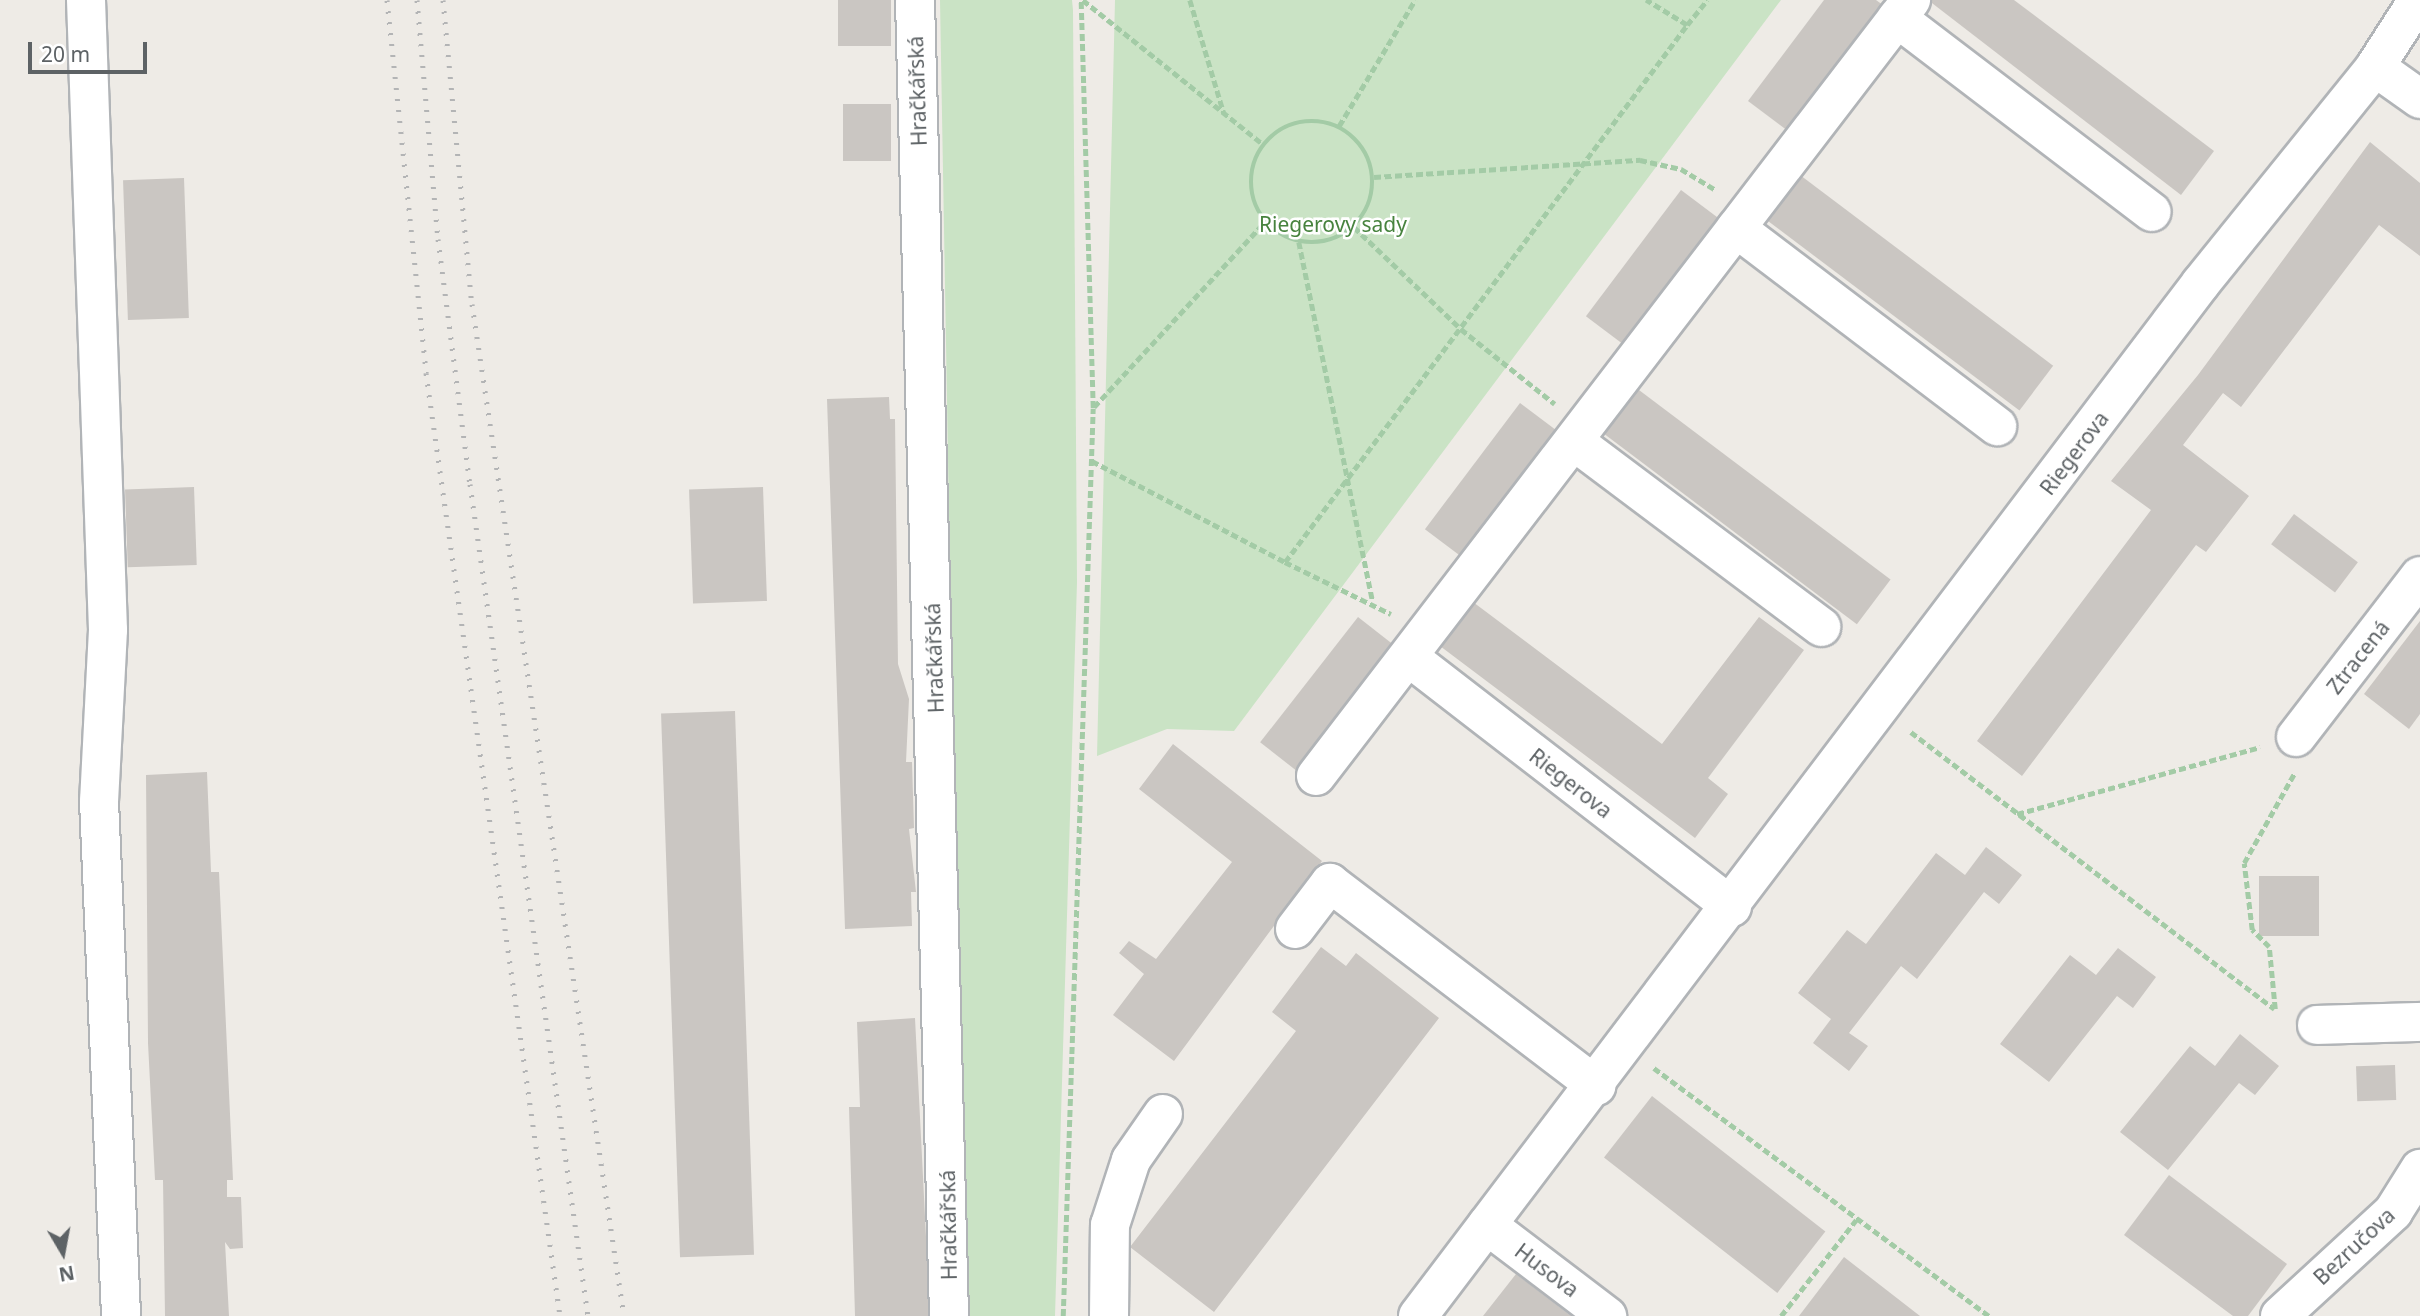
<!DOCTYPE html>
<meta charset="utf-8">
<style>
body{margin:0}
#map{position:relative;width:2420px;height:1316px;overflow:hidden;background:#eeebe6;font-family:"Noto Sans",sans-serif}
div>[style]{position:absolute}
.green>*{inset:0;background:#cae3c5}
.building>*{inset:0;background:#cac6c2;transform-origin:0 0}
.path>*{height:4.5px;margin-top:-2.25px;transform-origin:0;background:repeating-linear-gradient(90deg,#a3cba6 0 7px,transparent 0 10.5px)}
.path>.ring{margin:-2.25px;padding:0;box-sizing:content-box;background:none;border:4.5px solid #a3cba6;border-radius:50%}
.roads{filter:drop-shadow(2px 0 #b1b4b7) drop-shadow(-2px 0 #b1b4b7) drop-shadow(0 2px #b1b4b7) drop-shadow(0 -2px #b1b4b7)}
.minor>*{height:38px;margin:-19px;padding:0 19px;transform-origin:19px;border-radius:19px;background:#fff}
.rail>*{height:5px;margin-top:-2.5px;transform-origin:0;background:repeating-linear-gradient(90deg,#b3b4b5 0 2px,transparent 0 11px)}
span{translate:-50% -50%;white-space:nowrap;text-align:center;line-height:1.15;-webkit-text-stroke:5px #fff;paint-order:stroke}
.street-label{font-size:21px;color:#5d6265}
.park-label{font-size:21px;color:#47833e}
.north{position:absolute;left:28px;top:1218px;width:70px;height:70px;-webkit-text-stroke:5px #fff;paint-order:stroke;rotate:170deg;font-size:19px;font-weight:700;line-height:28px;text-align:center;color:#5d6265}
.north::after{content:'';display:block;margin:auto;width:24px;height:32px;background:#5d6265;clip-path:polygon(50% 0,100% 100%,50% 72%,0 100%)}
.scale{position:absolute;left:28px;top:42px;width:119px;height:32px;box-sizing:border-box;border:4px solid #5d6265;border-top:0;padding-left:9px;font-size:21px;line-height:24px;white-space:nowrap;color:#5d6265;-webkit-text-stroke:5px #fff;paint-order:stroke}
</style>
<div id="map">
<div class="green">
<i style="clip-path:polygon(940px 0,1072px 0,1073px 10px,1077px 582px,1055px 1316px,963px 1316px)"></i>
<i style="clip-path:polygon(1115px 0,1781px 0,1234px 731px,1167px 729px,1097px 756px)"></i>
</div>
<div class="building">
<i style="left:838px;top:0;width:53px;height:46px"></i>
<i style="clip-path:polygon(1824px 0,1876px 0,1887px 8px,1792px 134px,1748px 101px)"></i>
<i style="clip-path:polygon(1928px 0,2014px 0,2214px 151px,2181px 195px)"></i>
<i style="left:843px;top:104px;width:48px;height:57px"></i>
<i style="clip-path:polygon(2370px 142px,2420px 183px,2420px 256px,2379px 225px,2241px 407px,2223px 393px,2183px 445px,2249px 496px,2206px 552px,2196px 545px,2022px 776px,1977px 741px,2151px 510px,2111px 481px,2198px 375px)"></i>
<i style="left:1796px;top:172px;width:322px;height:56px;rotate:37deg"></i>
<i style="left:184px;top:178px;width:140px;height:61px;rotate:88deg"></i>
<i style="left:1681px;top:190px;width:55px;height:158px;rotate:37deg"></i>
<i style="left:1635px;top:387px;width:320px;height:56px;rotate:37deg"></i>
<i style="clip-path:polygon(889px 397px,890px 419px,895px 419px,898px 664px,909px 699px,906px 762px,912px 762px,914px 828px,909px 829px,916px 892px,911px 892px,912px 926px,845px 929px,827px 399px)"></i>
<i style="left:1520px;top:403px;width:55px;height:158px;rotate:37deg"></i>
<i style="left:194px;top:487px;width:78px;height:69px;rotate:88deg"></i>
<i style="left:763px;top:487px;width:114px;height:74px;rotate:88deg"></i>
<i style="left:2294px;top:514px;width:80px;height:38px;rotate:37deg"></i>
<i style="clip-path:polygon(1473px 602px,1662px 744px,1759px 617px,1804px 650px,1708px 778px,1728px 794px,1695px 838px,1440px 646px)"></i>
<i style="left:1358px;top:617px;width:56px;height:159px;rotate:38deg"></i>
<i style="clip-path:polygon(2420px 621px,2420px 714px,2409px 729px,2364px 694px)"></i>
<i style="left:735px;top:711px;width:544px;height:74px;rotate:88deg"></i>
<i style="clip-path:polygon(1173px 744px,1322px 861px,1174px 1061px,1113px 1015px,1144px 974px,1119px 953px,1129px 941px,1156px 959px,1232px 862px,1139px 789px)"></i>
<i style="clip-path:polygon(207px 772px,211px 872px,219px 872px,233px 1180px,227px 1180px,227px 1197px,241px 1197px,243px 1248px,230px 1249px,225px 1242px,229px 1316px,165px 1316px,163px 1180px,155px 1180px,148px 1043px,146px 775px)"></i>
<i style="clip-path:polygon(1986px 847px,2022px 875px,1999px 904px,1984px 892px,1917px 979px,1901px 966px,1849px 1033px,1868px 1046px,1849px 1071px,1813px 1043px,1831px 1019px,1798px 993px,1847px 930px,1866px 944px,1936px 853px,1965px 875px)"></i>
<i style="left:2259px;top:876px;width:60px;height:60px"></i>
<i style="clip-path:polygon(1321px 947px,1346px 966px,1356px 953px,1439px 1018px,1214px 1312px,1130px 1247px,1296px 1031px,1272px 1012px)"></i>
<i style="clip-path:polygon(2118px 948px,2156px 977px,2133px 1008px,2117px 996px,2049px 1082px,2000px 1044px,2070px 955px,2096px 975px)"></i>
<i style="clip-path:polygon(915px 1018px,930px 1316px,855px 1316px,849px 1107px,860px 1107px,857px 1022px)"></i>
<i style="clip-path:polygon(2240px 1034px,2279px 1066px,2255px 1095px,2239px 1083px,2168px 1170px,2120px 1132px,2190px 1046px,2215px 1066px)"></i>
<i style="left:2395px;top:1065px;width:35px;height:39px;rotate:88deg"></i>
<i style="left:1652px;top:1096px;width:220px;height:78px;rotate:38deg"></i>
<i style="clip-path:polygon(2169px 1175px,2287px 1264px,2248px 1316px,2233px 1316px,2124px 1235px)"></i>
<i style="clip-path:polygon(1844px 1257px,1920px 1316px,1799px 1316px)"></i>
<i style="clip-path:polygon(1516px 1274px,1571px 1316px,1483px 1316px)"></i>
</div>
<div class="path">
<i style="left:1083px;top:0;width:231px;rotate:38.7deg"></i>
<i style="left:1190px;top:0;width:118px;rotate:73.3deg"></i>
<i style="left:1687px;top:25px;width:32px;rotate:-51deg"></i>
<i class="ring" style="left:1251px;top:121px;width:117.5px;height:117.5px"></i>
<i style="left:1339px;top:126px;width:147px;rotate:-58.9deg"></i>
<i style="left:1374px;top:177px;width:267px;rotate:-3.7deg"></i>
<i style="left:1640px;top:160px;width:42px;rotate:12.4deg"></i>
<i style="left:1681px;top:169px;width:41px;rotate:31deg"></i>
<i style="left:1354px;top:227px;width:148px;rotate:43.6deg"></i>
<i style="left:1461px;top:329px;width:120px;rotate:38.6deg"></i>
<i style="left:1299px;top:242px;width:367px;rotate:78.4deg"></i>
<i style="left:1094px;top:407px;width:252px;rotate:-47.3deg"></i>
<i style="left:1092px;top:461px;width:218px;rotate:27.6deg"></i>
<i style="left:1285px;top:562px;width:671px;rotate:-53.18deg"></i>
<i style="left:1687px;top:25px;width:48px;rotate:-148.6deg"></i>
<i style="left:1285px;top:562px;width:118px;rotate:26.1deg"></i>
<i style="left:1911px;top:732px;width:457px;rotate:37.3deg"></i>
<i style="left:2017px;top:814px;width:252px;rotate:-15.4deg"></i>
<i style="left:2275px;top:1009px;width:62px;rotate:-95.5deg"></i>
<i style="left:2269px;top:947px;width:24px;rotate:-135deg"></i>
<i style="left:2252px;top:930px;width:67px;rotate:-96.8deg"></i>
<i style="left:2244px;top:863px;width:102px;rotate:-60.7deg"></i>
<i style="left:1654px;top:1068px;width:417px;rotate:36.5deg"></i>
<i style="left:1063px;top:1316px;width:908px;rotate:-88.11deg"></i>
<i style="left:1093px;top:408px;width:408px;rotate:-91.7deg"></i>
<i style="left:1781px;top:1316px;width:122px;rotate:-52deg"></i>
</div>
<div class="roads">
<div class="minor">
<i style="left:86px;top:0;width:630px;rotate:88deg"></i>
<i style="left:108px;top:630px;width:171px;rotate:93deg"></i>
<i style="left:99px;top:801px;width:515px;rotate:87.55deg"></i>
<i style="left:915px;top:0;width:1316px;rotate:88.52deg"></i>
<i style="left:1897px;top:18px;width:320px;rotate:37.3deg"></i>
<i style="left:2375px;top:67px;width:55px;rotate:35.4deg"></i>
<i style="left:1736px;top:228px;width:328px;rotate:37.2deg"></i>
<i style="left:1575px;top:442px;width:308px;rotate:36.9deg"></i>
<i style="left:1410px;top:658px;width:407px;rotate:37.7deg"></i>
<i style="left:2296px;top:737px;width:203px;rotate:-52.4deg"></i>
<i style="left:1316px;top:776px;width:978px;rotate:-52.52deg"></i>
<i style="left:1295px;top:929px;width:58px;rotate:-52.7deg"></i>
<i style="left:1330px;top:883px;width:335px;rotate:37.3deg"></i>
<i style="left:2317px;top:1025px;width:103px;rotate:-1.7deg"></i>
<i style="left:1487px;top:1225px;width:151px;rotate:37.2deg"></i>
<i style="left:1109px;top:1316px;width:91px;rotate:-89.4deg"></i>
<i style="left:1110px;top:1225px;width:68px;rotate:-72.1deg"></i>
<i style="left:1131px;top:1160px;width:56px;rotate:-55.2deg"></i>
<i style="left:1418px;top:1316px;width:1296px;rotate:-52.84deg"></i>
<i style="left:2201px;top:283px;width:277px;rotate:-51.1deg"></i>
<i style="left:2375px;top:67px;width:80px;rotate:-57.3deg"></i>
<i style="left:2280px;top:1316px;width:154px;rotate:-42.6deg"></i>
<i style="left:2393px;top:1212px;width:51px;rotate:-57.9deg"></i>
</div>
</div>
<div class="rail">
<i style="left:387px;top:0;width:375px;rotate:84deg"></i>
<i style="left:426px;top:373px;width:952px;rotate:81.91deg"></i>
<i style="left:417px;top:0;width:240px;rotate:85deg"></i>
<i style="left:438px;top:239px;width:247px;rotate:82.6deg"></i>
<i style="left:470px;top:484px;width:840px;rotate:81.93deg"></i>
<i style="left:443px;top:0;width:305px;rotate:84.6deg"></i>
<i style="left:472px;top:304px;width:1023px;rotate:81.46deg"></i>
</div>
<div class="street-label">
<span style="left:917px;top:91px;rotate:-92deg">Hračkářská</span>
<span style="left:2074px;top:453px;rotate:-53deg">Riegerova</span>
<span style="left:2358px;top:657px;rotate:-52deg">Ztracená</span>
<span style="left:934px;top:658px;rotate:-92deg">Hračkářská</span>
<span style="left:1571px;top:783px;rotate:38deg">Riegerova</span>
<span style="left:948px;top:1225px;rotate:-91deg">Hračkářská</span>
<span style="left:2354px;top:1246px;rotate:-43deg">Bezručova</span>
<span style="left:1547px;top:1270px;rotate:37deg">Husova</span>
</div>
<div class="park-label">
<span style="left:1333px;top:224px">Riegerovy sady</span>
</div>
<div class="north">N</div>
<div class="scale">20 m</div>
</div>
